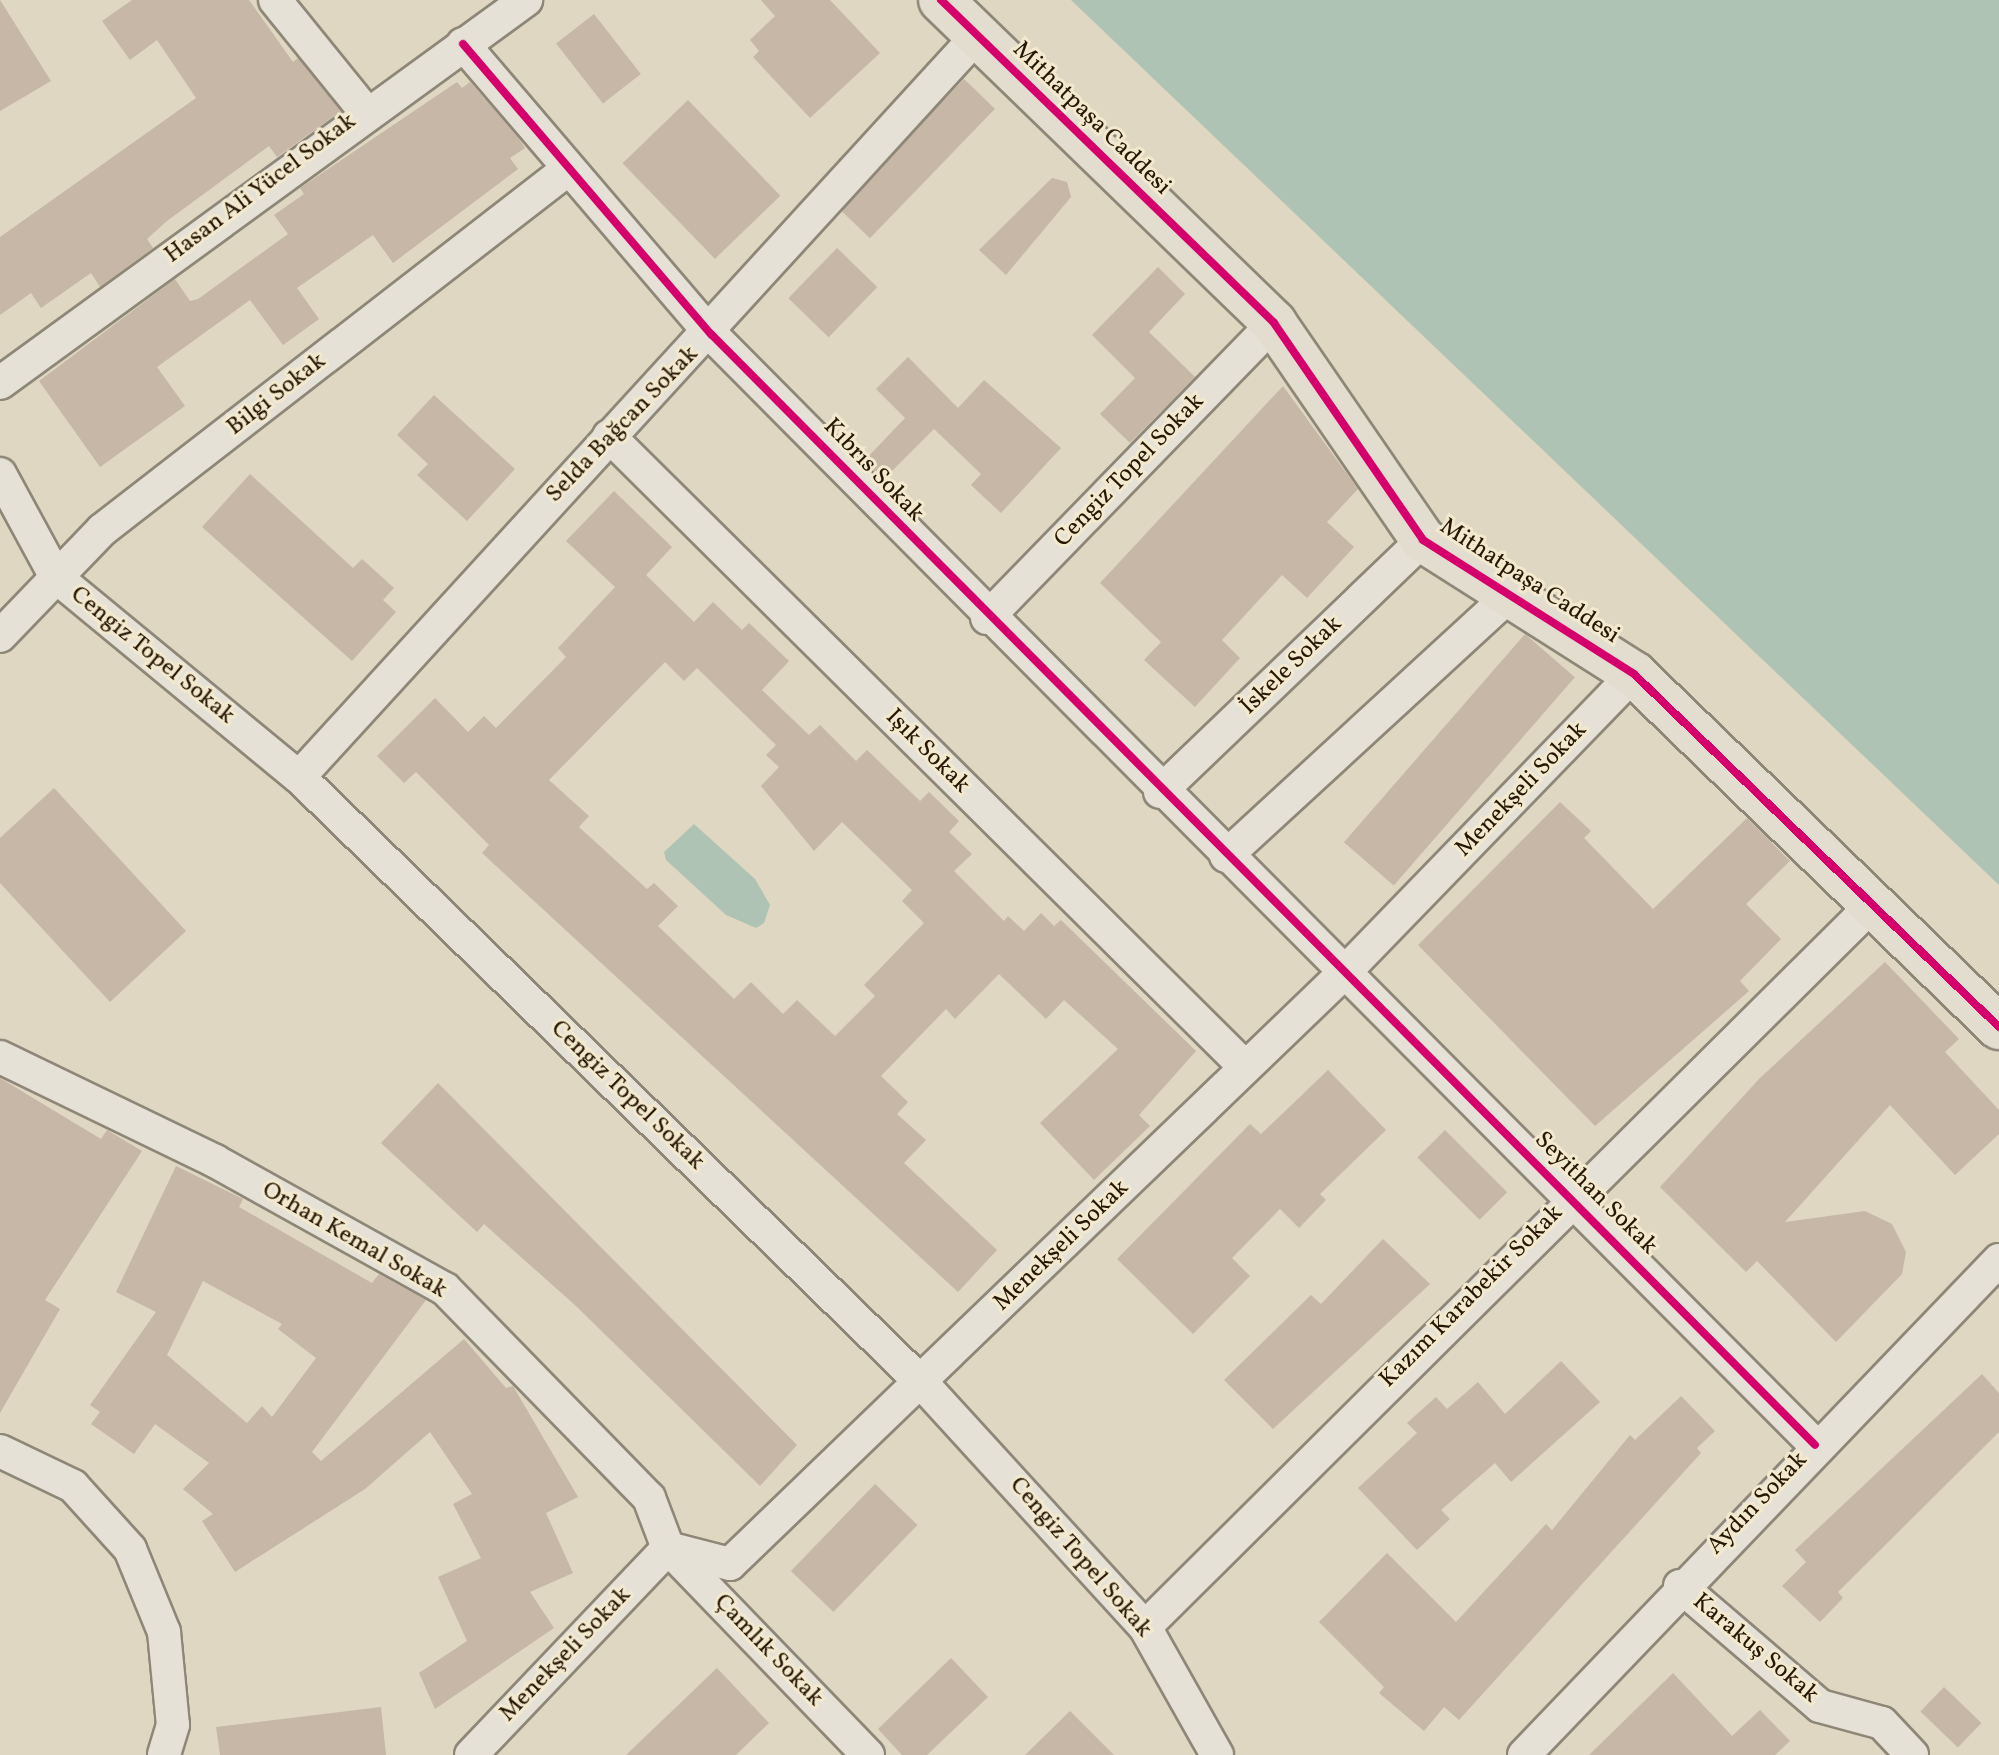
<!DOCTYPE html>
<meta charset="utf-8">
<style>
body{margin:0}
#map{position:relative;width:1999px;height:1755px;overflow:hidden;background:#dfd7c1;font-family:Vollkorn,serif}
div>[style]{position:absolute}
.water>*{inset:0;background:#aec3b4}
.building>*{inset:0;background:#c6b7a6;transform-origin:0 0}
.roads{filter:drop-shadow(2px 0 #8e8778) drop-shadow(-2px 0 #8e8778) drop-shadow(0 2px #8e8778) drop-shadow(0 -2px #8e8778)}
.minor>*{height:32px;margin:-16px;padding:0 16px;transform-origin:16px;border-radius:16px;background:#e6e1d6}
.primary>*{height:44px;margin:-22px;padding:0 22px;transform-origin:22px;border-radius:22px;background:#e2ddcf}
.cycleway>*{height:8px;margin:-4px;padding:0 4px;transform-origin:4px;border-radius:4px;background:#d6006c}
span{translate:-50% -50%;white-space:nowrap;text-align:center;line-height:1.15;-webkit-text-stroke:6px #f3e9ce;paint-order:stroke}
.street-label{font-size:24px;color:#261704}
</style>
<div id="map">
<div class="water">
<i style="clip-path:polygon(1071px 0,1999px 0,1999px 885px)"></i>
<i style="clip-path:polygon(694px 824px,755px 879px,770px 905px,764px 923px,756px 928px,726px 915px,666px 860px,664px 852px)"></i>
</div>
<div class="building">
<i style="clip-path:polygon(0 0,51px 81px,0 111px)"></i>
<i style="clip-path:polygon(132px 0,249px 0,293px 62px,298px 58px,341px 111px,277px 157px,269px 146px,167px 221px,147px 239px,153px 248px,100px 287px,91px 273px,41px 308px,31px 293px,0 315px,0 237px,196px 98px,157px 40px,130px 60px,102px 21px)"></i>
<i style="clip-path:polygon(761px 0,830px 0,880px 53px,810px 118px,753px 57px,759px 51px,750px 40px,775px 16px)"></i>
<i style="left:594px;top:14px;width:76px;height:48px;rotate:52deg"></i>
<i style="left:964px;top:79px;width:43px;height:180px;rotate:44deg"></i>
<i style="clip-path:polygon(457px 82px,462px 88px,470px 82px,517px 136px,525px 148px,510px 158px,518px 169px,393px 263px,373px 235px,297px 288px,319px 319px,283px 345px,250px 300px,157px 367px,185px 406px,100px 467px,39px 381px,175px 279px,190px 301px,198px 299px,288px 234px,274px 215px,304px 194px,300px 188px)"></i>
<i style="left:688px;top:100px;width:133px;height:91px;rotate:46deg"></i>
<i style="clip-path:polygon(1052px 178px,1067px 182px,1071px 197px,1006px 275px,979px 250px)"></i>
<i style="left:837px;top:248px;width:56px;height:70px;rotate:44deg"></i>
<i style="clip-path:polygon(1158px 267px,1185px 294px,1149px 332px,1195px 377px,1130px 443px,1100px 414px,1135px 378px,1092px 335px)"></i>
<i style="clip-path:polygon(908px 357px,958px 408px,984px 380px,1061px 448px,1001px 513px,971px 485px,981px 474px,934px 429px,883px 480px,864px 461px,905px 418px,876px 389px)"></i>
<i style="clip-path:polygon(1283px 386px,1358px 489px,1327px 522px,1354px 547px,1307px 598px,1282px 575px,1222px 640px,1240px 658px,1195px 707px,1144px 660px,1161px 642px,1100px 583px)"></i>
<i style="clip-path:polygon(434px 395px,515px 469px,467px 521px,417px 475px,428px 464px,397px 435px)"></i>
<i style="clip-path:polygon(250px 474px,353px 568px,362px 559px,394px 588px,383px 600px,396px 612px,352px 661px,202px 527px)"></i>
<i style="clip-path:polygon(evenodd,614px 491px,672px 547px,646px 575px,694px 622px,713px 602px,742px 630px,749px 623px,789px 661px,762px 690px,809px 735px,820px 725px,856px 761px,867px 750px,920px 801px,929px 792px,959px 821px,949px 832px,972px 854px,954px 871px,1004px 921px,1008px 916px,1024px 931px,1041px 913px,1054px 926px,1061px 920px,1196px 1051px,1139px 1115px,1150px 1126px,1094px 1180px,1040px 1123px,1118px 1049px,1064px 1000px,1046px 1019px,999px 974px,955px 1019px,946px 1009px,881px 1076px,908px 1102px,897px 1114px,926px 1140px,904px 1163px,997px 1250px,958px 1292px,482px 853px,489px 845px,416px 772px,404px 783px,377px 756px,435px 698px,468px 732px,484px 716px,496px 728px,566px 657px,558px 648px,615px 587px,566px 541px,614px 491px,665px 662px,684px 681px,697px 668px,776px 745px,766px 755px,779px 767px,761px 786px,814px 851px,842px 822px,912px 890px,902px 901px,924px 923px,864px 985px,875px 996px,835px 1036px,797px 1000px,783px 1014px,751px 982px,734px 999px,658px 926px,678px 906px,654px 883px,647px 889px,579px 827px,589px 816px,549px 780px,665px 662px)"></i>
<i style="left:1525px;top:634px;width:66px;height:276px;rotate:41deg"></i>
<i style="clip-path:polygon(54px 788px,186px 931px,110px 1002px,0 883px,0 838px)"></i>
<i style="clip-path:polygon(1560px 802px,1591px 831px,1584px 838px,1653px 909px,1747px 818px,1790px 861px,1746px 904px,1781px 939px,1740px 981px,1749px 991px,1595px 1126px,1418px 945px)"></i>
<i style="clip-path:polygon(1885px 962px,1959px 1039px,1945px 1052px,1999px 1110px,1999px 1134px,1955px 1175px,1890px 1105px,1785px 1222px,1865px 1211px,1892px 1224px,1906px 1252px,1902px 1274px,1836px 1342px,1757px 1261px,1746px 1272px,1660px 1187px,1760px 1078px)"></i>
<i style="clip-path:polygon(1328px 1070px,1386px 1130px,1320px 1194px,1326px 1200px,1299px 1228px,1280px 1209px,1232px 1258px,1250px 1276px,1193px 1334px,1117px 1259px,1250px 1124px,1261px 1134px)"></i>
<i style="clip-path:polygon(0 1078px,101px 1139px,107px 1130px,142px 1151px,45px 1300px,60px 1309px,0 1413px)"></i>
<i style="clip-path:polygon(438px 1083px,797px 1445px,760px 1486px,576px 1306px,484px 1224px,477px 1232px,381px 1143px)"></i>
<i style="left:1445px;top:1130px;width:88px;height:39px;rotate:45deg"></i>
<i style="clip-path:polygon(evenodd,176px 1166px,243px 1199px,239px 1207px,372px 1283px,379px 1274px,426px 1300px,312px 1452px,321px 1461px,464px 1339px,506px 1388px,513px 1386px,578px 1497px,546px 1513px,573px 1573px,530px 1592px,554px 1628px,435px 1709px,419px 1673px,467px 1641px,438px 1577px,481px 1558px,453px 1504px,472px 1494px,430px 1432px,365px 1489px,235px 1572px,202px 1521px,213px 1514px,183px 1489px,209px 1463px,155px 1424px,134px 1454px,91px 1424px,100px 1412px,90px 1405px,156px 1312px,116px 1292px,176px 1166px,203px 1281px,282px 1324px,278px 1329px,316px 1358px,272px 1417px,262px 1406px,247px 1423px,167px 1355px,203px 1281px)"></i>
<i style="clip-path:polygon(1383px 1239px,1430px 1284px,1273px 1429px,1224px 1380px,1311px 1295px,1321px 1304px)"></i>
<i style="clip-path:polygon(1561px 1361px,1600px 1402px,1511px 1482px,1495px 1463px,1441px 1510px,1450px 1519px,1417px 1550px,1358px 1488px,1417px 1433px,1407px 1423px,1436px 1397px,1447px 1409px,1478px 1382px,1505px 1414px)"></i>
<i style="clip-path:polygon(1982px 1374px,1999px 1393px,1999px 1432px,1838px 1592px,1843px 1598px,1820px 1622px,1782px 1586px,1806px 1562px,1795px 1550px)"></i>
<i style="clip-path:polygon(1681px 1396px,1715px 1431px,1697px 1448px,1701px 1453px,1459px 1720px,1444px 1707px,1424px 1731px,1379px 1693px,1384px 1687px,1319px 1622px,1387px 1553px,1456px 1622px,1546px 1524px,1552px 1530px,1630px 1435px,1635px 1440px)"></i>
<i style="left:875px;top:1484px;width:59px;height:121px;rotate:44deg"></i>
<i style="clip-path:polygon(951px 1658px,988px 1697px,927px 1755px,902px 1755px,878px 1729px)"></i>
<i style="clip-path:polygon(717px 1668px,769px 1723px,736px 1755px,626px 1755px)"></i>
<i style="clip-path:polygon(1673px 1673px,1732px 1736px,1760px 1710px,1790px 1741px,1775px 1755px,1589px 1755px)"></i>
<i style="left:1944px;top:1687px;width:52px;height:34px;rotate:44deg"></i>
<i style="clip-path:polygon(381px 1707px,386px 1755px,220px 1755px,216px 1727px)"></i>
<i style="clip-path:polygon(1070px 1711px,1114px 1755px,1025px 1755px)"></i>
</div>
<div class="roads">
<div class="minor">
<i style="left:275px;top:0;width:143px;rotate:51deg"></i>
<i style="left:463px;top:44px;width:382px;rotate:49.5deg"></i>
<i style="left:711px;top:334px;width:1566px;rotate:45.18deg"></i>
<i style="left:0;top:383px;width:651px;rotate:-36.06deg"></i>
<i style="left:609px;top:436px;width:896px;rotate:44.77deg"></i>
<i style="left:0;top:474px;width:117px;rotate:61.5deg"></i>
<i style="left:56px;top:577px;width:315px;rotate:39.5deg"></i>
<i style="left:299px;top:777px;width:869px;rotate:44.21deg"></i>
<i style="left:922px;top:1383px;width:331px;rotate:47.6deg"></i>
<i style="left:1145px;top:1627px;width:147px;rotate:60.6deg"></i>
<i style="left:987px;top:618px;width:412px;rotate:-45.8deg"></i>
<i style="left:0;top:636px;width:147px;rotate:-46.1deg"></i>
<i style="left:102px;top:530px;width:588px;rotate:-37.75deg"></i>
<i style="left:299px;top:777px;width:1004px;rotate:-47.54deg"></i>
<i style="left:1160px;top:792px;width:364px;rotate:-43.8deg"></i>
<i style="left:1226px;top:856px;width:383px;rotate:-42.6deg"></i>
<i style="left:0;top:1057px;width:239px;rotate:25.8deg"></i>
<i style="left:215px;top:1161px;width:263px;rotate:29.1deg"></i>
<i style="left:445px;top:1289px;width:292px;rotate:45.7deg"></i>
<i style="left:649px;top:1498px;width:53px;rotate:69.2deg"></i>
<i style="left:668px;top:1548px;width:288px;rotate:46deg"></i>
<i style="left:0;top:1451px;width:81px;rotate:25.6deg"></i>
<i style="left:73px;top:1486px;width:85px;rotate:47.9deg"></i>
<i style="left:130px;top:1549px;width:90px;rotate:67.7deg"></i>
<i style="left:164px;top:1632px;width:93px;rotate:84.5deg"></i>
<i style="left:173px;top:1725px;width:31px;rotate:107deg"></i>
<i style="left:1680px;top:1586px;width:184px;rotate:40.6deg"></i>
<i style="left:1820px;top:1706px;width:64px;rotate:15.3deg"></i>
<i style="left:1882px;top:1723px;width:44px;rotate:46.8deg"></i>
<i style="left:1145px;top:1627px;width:1026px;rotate:-44.8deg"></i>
<i style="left:471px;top:1755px;width:286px;rotate:-46.4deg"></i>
<i style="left:668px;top:1548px;width:64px;rotate:14.5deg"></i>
<i style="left:730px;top:1564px;width:855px;rotate:-43.91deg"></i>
<i style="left:1346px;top:971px;width:414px;rotate:-45.9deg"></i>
<i style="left:1524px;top:1755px;width:686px;rotate:-46.18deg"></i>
</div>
<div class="primary">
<i style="left:941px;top:0;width:464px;rotate:44.1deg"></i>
<i style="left:1274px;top:323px;width:263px;rotate:55.5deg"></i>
<i style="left:1423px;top:540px;width:250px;rotate:32.4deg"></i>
<i style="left:1634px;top:674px;width:508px;rotate:44.04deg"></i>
</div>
</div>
<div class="cycleway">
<i style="left:941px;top:0;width:464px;rotate:44.1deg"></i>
<i style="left:1274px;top:323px;width:263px;rotate:55.5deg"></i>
<i style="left:1423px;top:540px;width:250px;rotate:32.4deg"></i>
<i style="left:1634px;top:674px;width:508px;rotate:44.04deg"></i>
<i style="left:463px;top:44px;width:382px;rotate:49.5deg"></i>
<i style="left:711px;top:334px;width:1566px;rotate:45.18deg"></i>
</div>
<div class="street-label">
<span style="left:1091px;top:119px;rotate:44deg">Mithatpaşa Caddesi</span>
<span style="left:261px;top:189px;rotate:-37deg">Hasan Ali Yücel Sokak</span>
<span style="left:277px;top:395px;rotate:-38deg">Bilgi Sokak</span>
<span style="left:623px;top:425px;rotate:-46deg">Selda Bağcan Sokak</span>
<span style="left:873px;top:471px;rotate:46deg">Kıbrıs Sokak</span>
<span style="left:1130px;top:471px;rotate:-46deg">Cengiz Topel Sokak</span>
<span style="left:1529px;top:582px;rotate:33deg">Mithatpaşa Caddesi</span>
<span style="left:152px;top:656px;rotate:39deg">Cengiz Topel Sokak</span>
<span style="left:1292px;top:666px;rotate:-44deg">İskele Sokak</span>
<span style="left:927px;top:752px;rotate:45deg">Işık Sokak</span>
<span style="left:1522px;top:790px;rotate:-46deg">Menekşeli Sokak</span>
<span style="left:627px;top:1096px;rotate:44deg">Cengiz Topel Sokak</span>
<span style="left:1595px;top:1194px;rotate:45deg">Seyithan Sokak</span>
<span style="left:354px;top:1241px;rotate:30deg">Orhan Kemal Sokak</span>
<span style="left:1062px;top:1246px;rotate:-44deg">Menekşeli Sokak</span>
<span style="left:1472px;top:1297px;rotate:-45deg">Kazım Karabekir Sokak</span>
<span style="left:1758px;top:1504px;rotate:-46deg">Aydın Sokak</span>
<span style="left:1080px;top:1558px;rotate:49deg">Cengiz Topel Sokak</span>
<span style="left:1755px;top:1649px;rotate:40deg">Karakuş Sokak</span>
<span style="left:768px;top:1651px;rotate:46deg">Çamlık Sokak</span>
<span style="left:566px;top:1655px;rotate:-46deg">Menekşeli Sokak</span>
</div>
</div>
